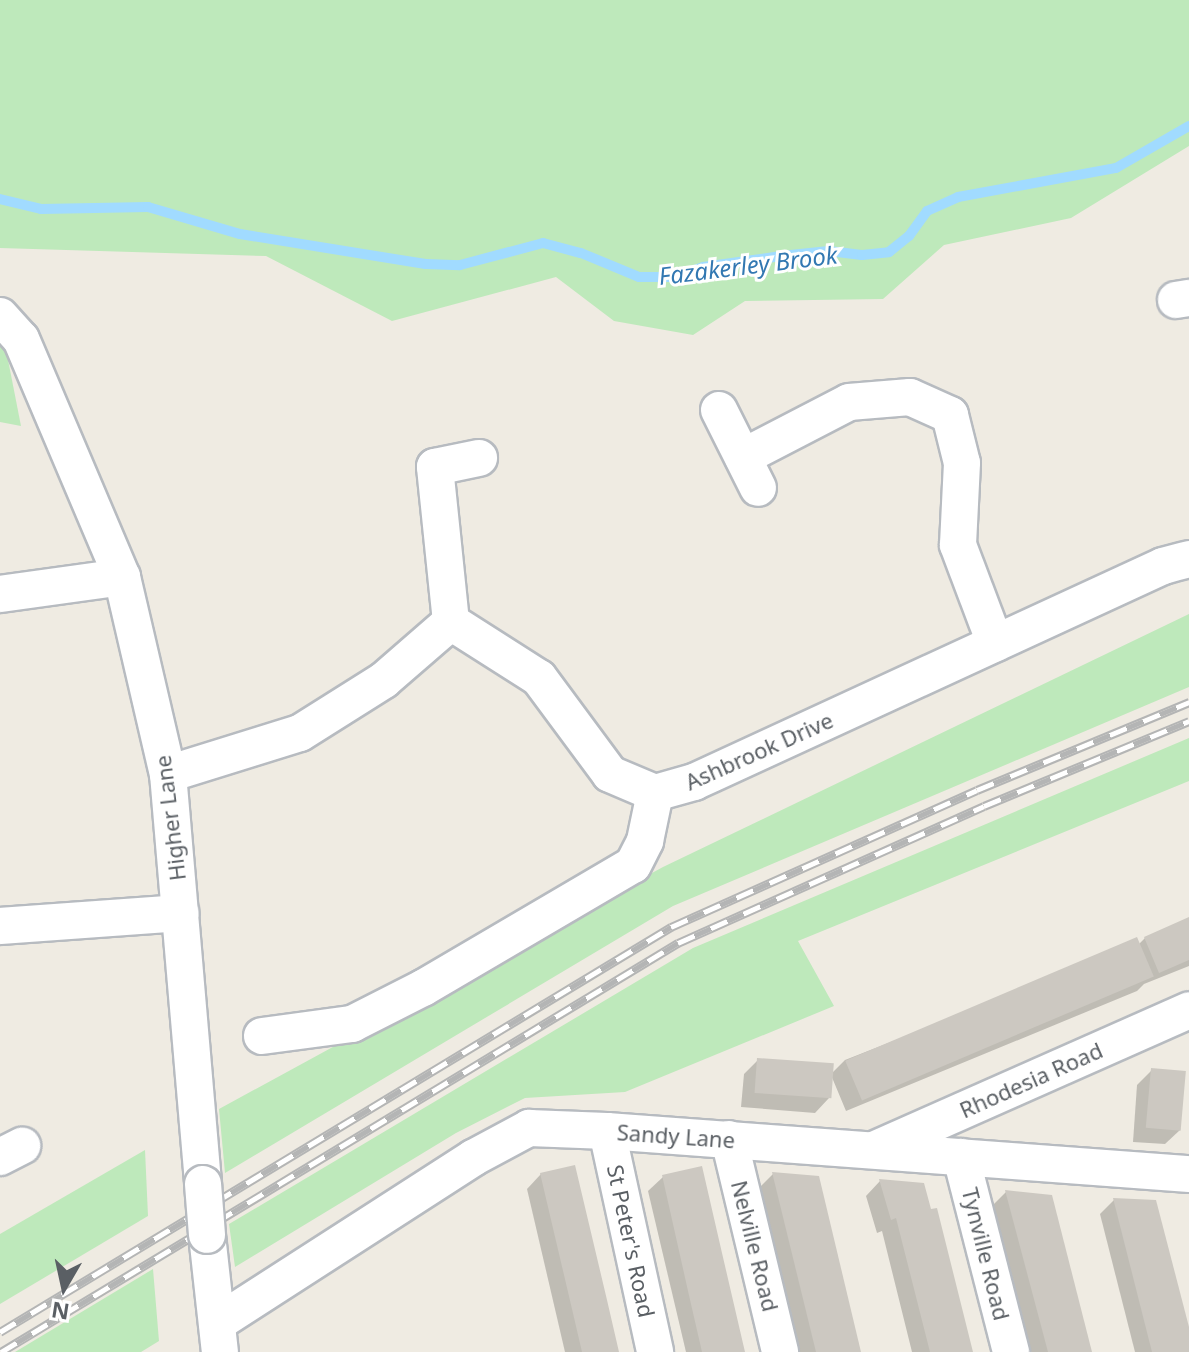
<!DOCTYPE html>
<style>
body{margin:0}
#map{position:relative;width:1189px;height:1352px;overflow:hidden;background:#efebe2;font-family:"Noto Sans",sans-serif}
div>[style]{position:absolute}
.green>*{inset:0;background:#bee9bb}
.shadow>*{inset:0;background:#0003}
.stream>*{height:10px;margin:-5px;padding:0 5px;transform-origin:5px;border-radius:5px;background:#a1dbff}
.building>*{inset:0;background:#ccc8c1;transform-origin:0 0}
.roads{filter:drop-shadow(2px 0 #b7bbc0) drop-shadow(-2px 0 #b7bbc0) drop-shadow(0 2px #b7bbc0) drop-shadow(0 -2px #b7bbc0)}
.minor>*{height:36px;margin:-18px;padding:0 18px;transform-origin:18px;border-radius:18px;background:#fff}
.rail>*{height:9px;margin-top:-4.5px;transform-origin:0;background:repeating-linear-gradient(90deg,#fff 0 18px,#b4b5b5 0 36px);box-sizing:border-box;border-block:2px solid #b4b5b5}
.bridges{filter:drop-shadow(2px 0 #b7bbc0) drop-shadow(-2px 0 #b7bbc0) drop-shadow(0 2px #b7bbc0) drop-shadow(0 -2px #b7bbc0)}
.minor-bridge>*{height:36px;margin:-18px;padding:0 18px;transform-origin:18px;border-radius:18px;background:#fff}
span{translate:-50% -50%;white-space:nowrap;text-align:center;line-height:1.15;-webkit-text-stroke:6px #fff;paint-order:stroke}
.street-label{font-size:22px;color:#5a5f64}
.water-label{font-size:24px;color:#3278b2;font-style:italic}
.north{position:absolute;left:24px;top:1248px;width:80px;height:80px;-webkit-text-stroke:6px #fff;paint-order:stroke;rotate:189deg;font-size:22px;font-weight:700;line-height:32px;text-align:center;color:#5a5f64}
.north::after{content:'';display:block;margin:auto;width:28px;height:36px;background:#5a5f64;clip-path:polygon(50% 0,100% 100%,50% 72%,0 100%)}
</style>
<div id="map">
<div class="green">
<i style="clip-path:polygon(0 0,1189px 0,1189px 146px,1071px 218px,944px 245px,883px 299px,745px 301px,693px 335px,614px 321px,556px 277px,392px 321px,266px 256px,0 248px)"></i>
<i style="clip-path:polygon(0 319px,21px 426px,0 422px)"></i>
<i style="clip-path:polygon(1189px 614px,1189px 687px,673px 906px,225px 1173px,219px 1109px,663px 867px)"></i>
<i style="clip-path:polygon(1189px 738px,1189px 781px,798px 941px,834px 1006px,625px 1092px,525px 1098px,456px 1133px,235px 1267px,229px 1224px,693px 948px)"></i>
<i style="clip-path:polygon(145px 1150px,148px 1216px,0 1304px,0 1234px)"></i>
<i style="clip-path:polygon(153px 1269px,159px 1341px,141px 1352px,15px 1352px)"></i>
</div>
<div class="shadow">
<i style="clip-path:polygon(1189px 919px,1189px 966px,1144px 984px,1137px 991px,846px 1111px,831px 1075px,829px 1098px,815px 1113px,741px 1107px,744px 1074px,758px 1060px,831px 1074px,845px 1060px,1138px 945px,1145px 938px)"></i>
<i style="clip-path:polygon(1152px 1070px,1180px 1130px,1165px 1144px,1133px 1142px,1137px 1085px)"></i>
<i style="clip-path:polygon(541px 1174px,617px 1352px,565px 1352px,527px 1189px)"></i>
<i style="clip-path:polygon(773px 1174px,860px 1352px,799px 1352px,759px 1188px)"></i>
<i style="clip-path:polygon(663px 1177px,743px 1352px,686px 1352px,648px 1191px)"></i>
<i style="clip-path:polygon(880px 1181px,971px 1352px,912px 1352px,882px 1231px,877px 1233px,866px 1196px)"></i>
<i style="clip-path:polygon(1006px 1192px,1050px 1197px,1090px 1352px,1030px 1352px,991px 1207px)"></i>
<i style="clip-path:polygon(1114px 1200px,1189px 1334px,1189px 1352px,1135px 1352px,1100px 1214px)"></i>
</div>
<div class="stream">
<i style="left:0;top:199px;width:42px;rotate:13.7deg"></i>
<i style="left:41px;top:209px;width:107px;rotate:-1.1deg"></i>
<i style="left:148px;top:207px;width:96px;rotate:16.4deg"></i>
<i style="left:240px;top:234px;width:188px;rotate:9.2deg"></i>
<i style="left:426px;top:264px;width:34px;rotate:2deg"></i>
<i style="left:460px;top:265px;width:86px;rotate:-14.8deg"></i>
<i style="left:543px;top:243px;width:39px;rotate:15deg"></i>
<i style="left:581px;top:253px;width:63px;rotate:22.5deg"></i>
<i style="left:639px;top:277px;width:34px"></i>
<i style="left:673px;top:277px;width:32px;rotate:-18deg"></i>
<i style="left:703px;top:267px;width:79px;rotate:-8deg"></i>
<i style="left:781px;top:256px;width:48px;rotate:-5.9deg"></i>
<i style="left:829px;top:251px;width:33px;rotate:7deg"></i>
<i style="left:862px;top:255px;width:27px;rotate:-6deg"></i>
<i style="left:889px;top:252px;width:26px;rotate:-39deg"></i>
<i style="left:909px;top:236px;width:31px;rotate:-54deg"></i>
<i style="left:927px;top:211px;width:34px;rotate:-24deg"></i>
<i style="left:958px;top:197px;width:161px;rotate:-10.4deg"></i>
<i style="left:1116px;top:168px;width:84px;rotate:-29.9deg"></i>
</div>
<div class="building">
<i style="clip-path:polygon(1189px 917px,1189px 960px,1159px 973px,1144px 937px)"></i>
<i style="left:1137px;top:937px;width:43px;height:317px;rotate:67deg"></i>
<i style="left:757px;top:1058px;width:77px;height:35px;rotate:4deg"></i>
<i style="left:1151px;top:1068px;width:35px;height:60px;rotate:5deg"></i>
<i style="clip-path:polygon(575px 1165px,607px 1300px,619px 1352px,582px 1352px,572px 1309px,540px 1173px)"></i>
<i style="clip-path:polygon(702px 1166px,722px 1253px,745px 1352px,702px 1352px,688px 1291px,662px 1175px)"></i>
<i style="clip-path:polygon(772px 1172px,819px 1176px,861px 1352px,816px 1352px)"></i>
<i style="clip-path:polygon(879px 1179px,924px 1183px,931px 1209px,937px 1208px,973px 1352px,930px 1352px,896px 1218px,891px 1220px)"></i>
<i style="clip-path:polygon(1005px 1190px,1052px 1195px,1092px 1352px,1048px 1352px)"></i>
<i style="clip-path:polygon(1113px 1198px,1156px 1200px,1189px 1327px,1189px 1352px,1152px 1352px)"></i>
</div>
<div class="roads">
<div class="minor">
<i style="left:1176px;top:300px;width:13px;rotate:-9deg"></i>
<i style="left:0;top:316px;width:31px;rotate:48deg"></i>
<i style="left:21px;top:339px;width:259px;rotate:67deg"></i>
<i style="left:122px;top:577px;width:202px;rotate:76.9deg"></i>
<i style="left:168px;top:774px;width:411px;rotate:85.1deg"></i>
<i style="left:719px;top:410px;width:87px;rotate:63.4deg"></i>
<i style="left:743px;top:457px;width:119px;rotate:-27.4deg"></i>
<i style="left:849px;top:402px;width:61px;rotate:-4.7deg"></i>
<i style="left:910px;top:397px;width:44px;rotate:24.2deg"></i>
<i style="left:950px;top:415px;width:49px;rotate:76deg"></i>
<i style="left:962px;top:463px;width:82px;rotate:92.8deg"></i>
<i style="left:958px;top:545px;width:105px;rotate:69.3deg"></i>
<i style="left:0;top:594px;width:123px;rotate:-7.9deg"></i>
<i style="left:451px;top:622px;width:156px;rotate:-95.9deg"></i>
<i style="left:435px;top:467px;width:45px;rotate:-11.6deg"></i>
<i style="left:168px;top:774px;width:138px;rotate:-17.3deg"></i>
<i style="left:300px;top:733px;width:99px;rotate:-32.2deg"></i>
<i style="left:384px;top:680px;width:89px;rotate:-40.9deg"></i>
<i style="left:451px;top:622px;width:104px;rotate:32.5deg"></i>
<i style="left:539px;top:678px;width:119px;rotate:53.5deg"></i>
<i style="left:610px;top:774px;width:49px;rotate:22.9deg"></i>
<i style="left:655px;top:793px;width:41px;rotate:-15.8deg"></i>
<i style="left:694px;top:782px;width:516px;rotate:-24.73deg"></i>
<i style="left:1163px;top:566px;width:27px;rotate:-15deg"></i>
<i style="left:0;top:926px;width:181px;rotate:-4.1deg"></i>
<i style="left:262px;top:1036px;width:91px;rotate:-7.6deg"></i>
<i style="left:352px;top:1024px;width:80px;rotate:-26.9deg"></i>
<i style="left:423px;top:988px;width:243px;rotate:-30.4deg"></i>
<i style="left:633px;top:865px;width:27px;rotate:-63deg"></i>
<i style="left:645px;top:841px;width:49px;rotate:-78.2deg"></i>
<i style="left:607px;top:1131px;width:226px;rotate:77.7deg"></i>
<i style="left:729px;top:1139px;width:219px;rotate:76.5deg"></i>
<i style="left:876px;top:1149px;width:342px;rotate:-23.9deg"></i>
<i style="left:0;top:1157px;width:25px;rotate:-27deg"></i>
<i style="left:961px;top:1157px;width:201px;rotate:75.6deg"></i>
<i style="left:207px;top:1235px;width:118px;rotate:83.7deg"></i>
<i style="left:217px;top:1323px;width:305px;rotate:-32.8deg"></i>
<i style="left:473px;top:1158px;width:64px;rotate:-28.2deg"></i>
<i style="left:529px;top:1128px;width:78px;rotate:2.2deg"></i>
<i style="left:607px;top:1131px;width:584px;rotate:4.23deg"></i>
</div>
</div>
<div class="rail">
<i style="left:0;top:1332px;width:784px;rotate:-31.11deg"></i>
<i style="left:671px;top:927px;width:335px;rotate:-24.1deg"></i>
<i style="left:977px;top:790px;width:230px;rotate:-22.5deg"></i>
<i style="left:1px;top:1352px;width:791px;rotate:-31.14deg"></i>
<i style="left:678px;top:943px;width:335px;rotate:-24.1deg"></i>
<i style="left:984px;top:806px;width:222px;rotate:-22.5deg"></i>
</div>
<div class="bridges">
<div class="minor-bridge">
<i style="left:203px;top:1184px;width:51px;rotate:85.5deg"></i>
</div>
</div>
<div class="street-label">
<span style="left:759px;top:751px;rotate:-24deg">Ashbrook Drive</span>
<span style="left:170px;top:818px;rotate:-97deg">Higher Lane</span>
<span style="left:1031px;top:1080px;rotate:-24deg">Rhodesia Road</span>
<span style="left:676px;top:1136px;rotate:4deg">Sandy Lane</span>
<span style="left:631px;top:1241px;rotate:78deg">St Peter's Road</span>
<span style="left:755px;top:1246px;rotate:76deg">Nelville Road</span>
<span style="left:986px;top:1254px;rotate:76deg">Tynville Road</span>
</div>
<div class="water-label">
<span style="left:748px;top:265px;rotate:-7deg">Fazakerley Brook</span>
</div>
<div class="north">N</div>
</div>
